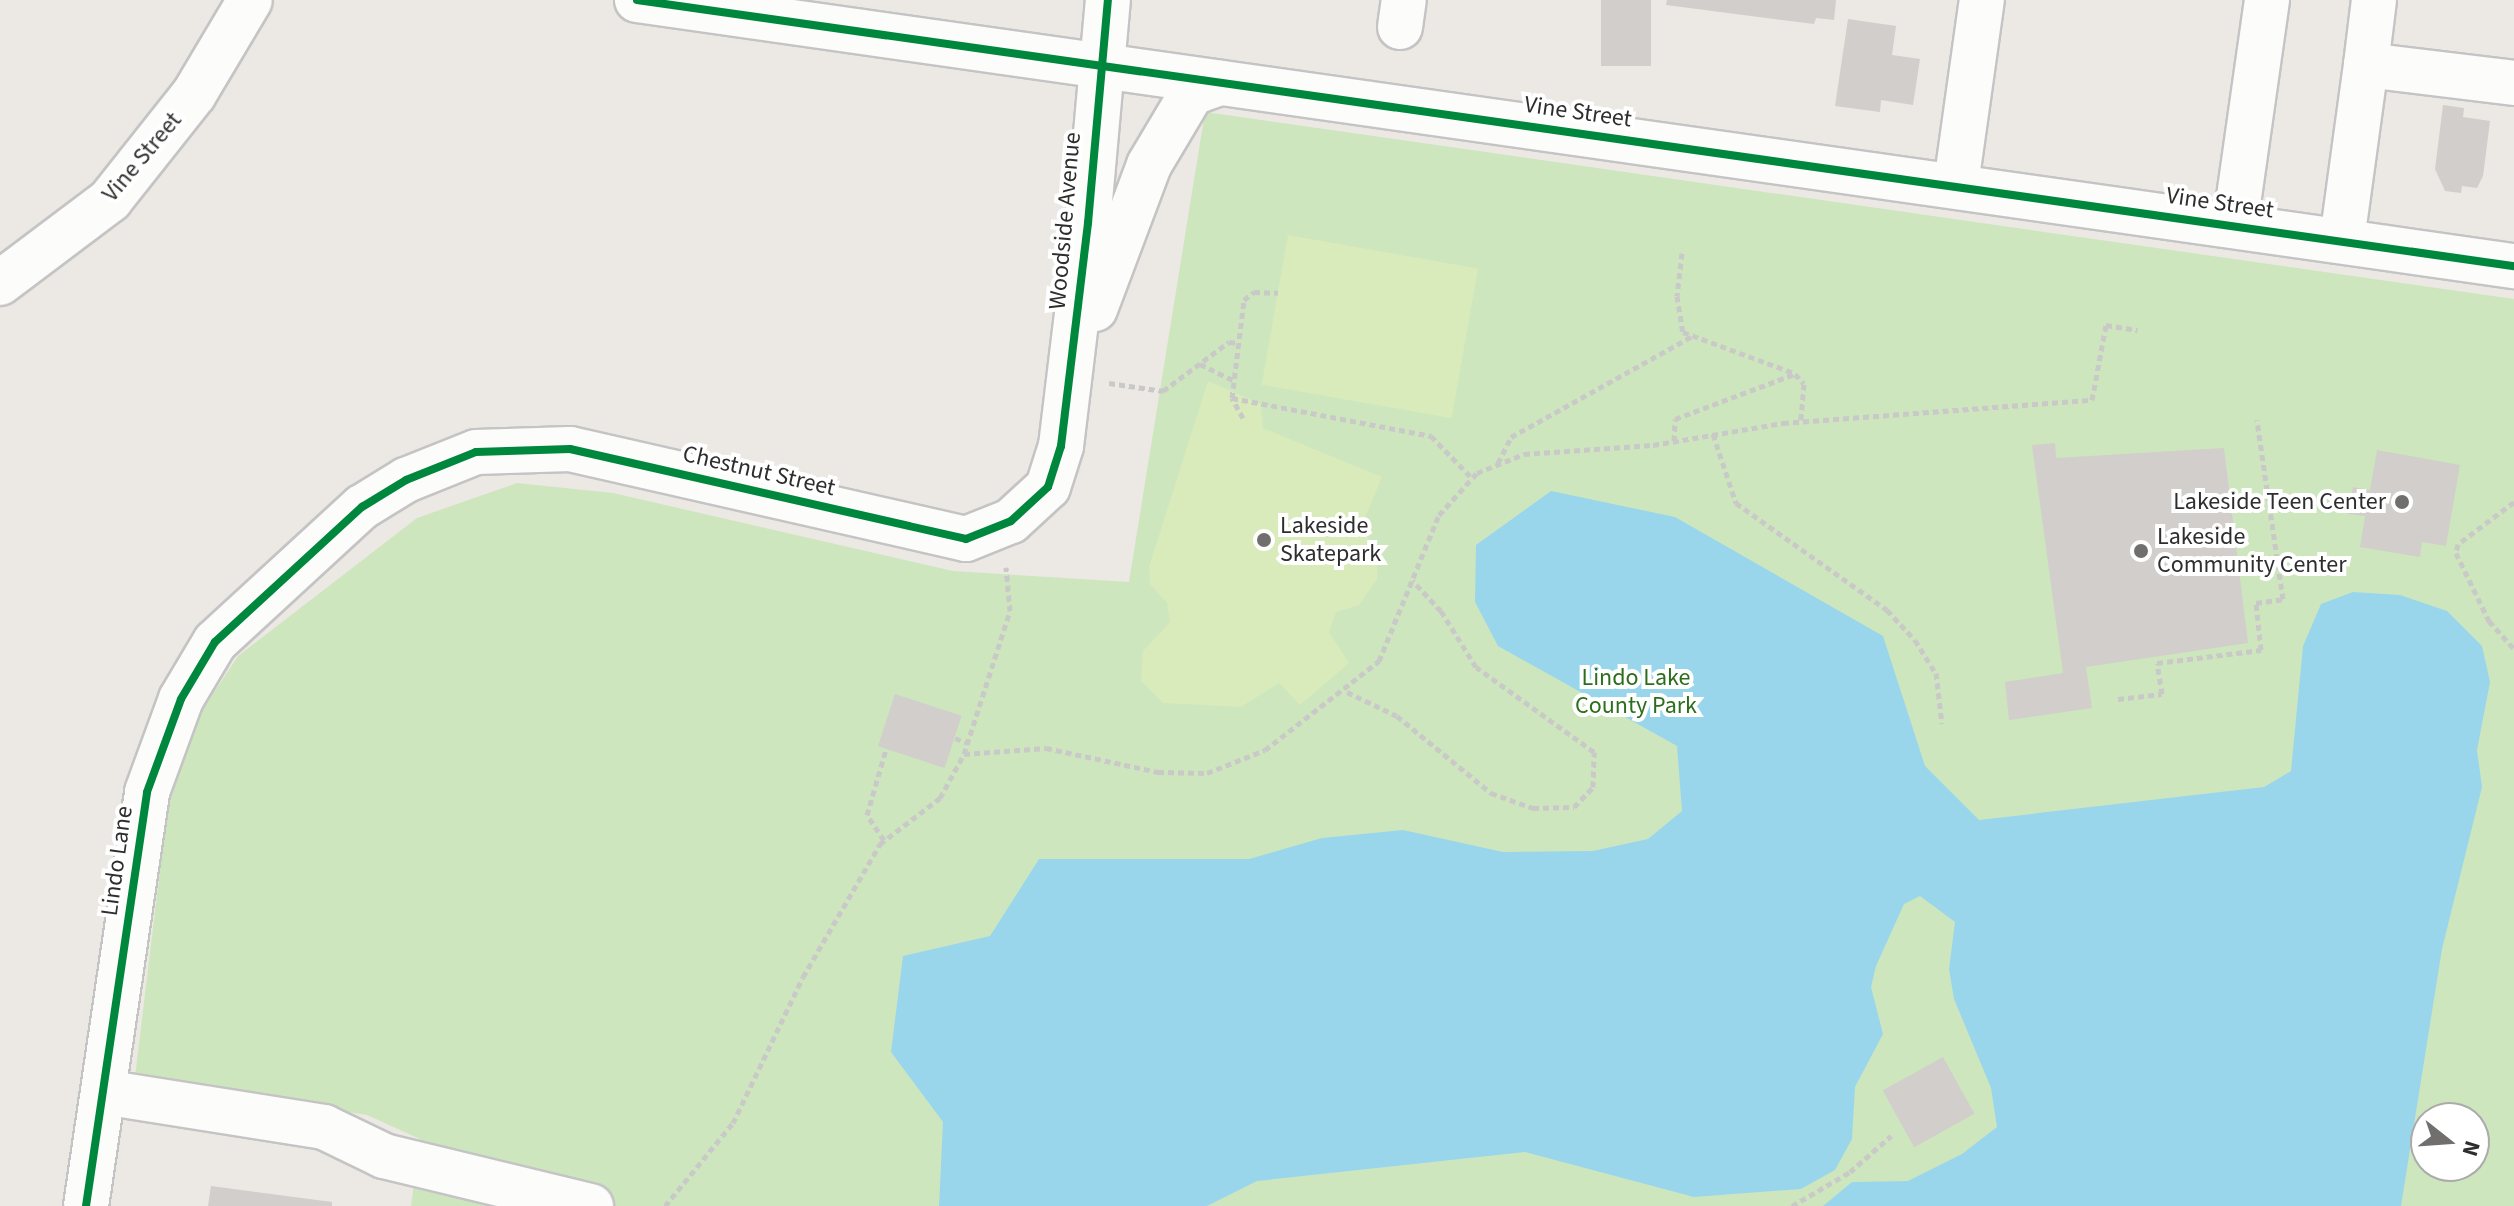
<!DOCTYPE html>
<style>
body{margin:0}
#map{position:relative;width:2514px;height:1206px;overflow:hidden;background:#ece8e4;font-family:"Source Sans 3",sans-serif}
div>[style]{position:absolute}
.green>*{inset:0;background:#cee6be}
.pitch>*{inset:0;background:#d9eabb;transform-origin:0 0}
.water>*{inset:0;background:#99d6ec}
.building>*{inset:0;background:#d1cecb;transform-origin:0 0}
.path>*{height:5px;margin-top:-2.5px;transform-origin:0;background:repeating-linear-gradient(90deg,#c9c9c8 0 6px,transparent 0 10px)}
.roads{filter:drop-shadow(2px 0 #c5c4c5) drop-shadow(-2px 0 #c5c4c5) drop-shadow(0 2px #c5c4c5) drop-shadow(0 -2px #c5c4c5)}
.minor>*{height:44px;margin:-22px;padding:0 22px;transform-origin:22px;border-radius:22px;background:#fcfcfb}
.cycleway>*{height:8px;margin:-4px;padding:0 4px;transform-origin:4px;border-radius:4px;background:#00873e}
.dots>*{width:22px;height:22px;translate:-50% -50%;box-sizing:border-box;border:4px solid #fff;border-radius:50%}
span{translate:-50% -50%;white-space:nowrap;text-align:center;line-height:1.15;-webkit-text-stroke:8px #fff;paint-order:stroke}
.street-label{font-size:24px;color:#2e2e2e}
.poi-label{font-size:24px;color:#2e2e2e}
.right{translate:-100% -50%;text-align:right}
.left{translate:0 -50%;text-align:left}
.park-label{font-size:24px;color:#2c6e1b}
.north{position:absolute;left:2410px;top:1102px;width:80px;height:80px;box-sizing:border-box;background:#fff;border:2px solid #ababab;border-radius:50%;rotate:107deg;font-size:22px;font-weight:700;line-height:32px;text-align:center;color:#2e2e2e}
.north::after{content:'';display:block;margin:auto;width:28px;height:36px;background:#706f6e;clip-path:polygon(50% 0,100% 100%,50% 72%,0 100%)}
</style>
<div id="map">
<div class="green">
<i style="clip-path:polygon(evenodd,1205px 112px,2514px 299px,2514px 1206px,411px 1206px,420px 1139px,367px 1115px,135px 1077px,167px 812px,191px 727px,238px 656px,417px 518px,517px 483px,613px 493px,953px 571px,1129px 582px,1205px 112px,2426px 1118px,2474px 1118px,2474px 1166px,2426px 1166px,2426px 1118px)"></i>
</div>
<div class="pitch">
<i style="left:1288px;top:235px;width:193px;height:152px;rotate:10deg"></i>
<i style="clip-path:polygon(1208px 381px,1261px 404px,1263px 428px,1382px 477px,1361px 527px,1378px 552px,1377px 579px,1359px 605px,1336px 612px,1329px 632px,1349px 663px,1300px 705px,1279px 683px,1241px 707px,1163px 703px,1141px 681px,1143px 651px,1170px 622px,1167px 603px,1150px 584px,1149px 567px)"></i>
</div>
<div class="water">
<i style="clip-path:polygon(1551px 491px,1675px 517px,1883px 636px,1925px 766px,1979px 820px,2264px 787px,2291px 771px,2303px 646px,2321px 604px,2353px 592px,2400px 595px,2447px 611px,2482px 646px,2490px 682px,2477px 750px,2482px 787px,2442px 949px,2401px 1206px,1823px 1206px,1852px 1182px,1908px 1181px,1962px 1154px,1997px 1127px,1991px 1088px,1954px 999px,1949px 969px,1955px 922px,1920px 896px,1904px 904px,1876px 966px,1871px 987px,1883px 1034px,1855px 1087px,1852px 1139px,1835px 1170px,1801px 1189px,1694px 1197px,1525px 1152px,1257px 1181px,1207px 1206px,939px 1206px,943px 1122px,891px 1052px,903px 956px,990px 936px,1039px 859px,1249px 859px,1322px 838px,1403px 830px,1503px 852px,1593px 851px,1648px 839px,1682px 811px,1677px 746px,1498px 646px,1475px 602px,1476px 545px)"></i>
</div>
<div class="building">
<i style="left:1601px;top:0;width:50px;height:66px"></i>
<i style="clip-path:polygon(1667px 0,1836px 0,1834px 20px,1816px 18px,1814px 24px,1666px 5px)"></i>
<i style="clip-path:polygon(1848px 19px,1896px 26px,1892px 55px,1920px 59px,1913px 105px,1881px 100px,1880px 112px,1835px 106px)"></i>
<i style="clip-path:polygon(2443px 105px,2464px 108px,2463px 117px,2490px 121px,2483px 176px,2477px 188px,2462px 186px,2461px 193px,2445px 191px,2435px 169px)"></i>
<i style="clip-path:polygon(2055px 443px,2056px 458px,2224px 448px,2248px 643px,2086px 667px,2092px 708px,2009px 720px,2005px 682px,2063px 673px,2032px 445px)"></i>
<i style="clip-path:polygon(2377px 450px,2460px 465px,2446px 546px,2422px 542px,2420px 557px,2360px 547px,2365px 516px,2348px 514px,2353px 487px,2370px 490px)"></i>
<i style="left:895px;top:694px;width:70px;height:55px;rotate:18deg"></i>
<i style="left:1943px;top:1057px;width:65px;height:69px;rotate:61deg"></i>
<i style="clip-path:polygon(211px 1186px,332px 1202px,332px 1206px,208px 1206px)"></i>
</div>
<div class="path">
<i style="left:1682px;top:253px;width:43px;rotate:96.6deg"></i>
<i style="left:1677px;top:296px;width:36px;rotate:81deg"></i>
<i style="left:1683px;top:332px;width:118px;rotate:20.3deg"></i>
<i style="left:1200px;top:364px;width:37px;rotate:26deg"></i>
<i style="left:1109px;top:383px;width:55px;rotate:8.4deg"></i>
<i style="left:1163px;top:391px;width:82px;rotate:-36.6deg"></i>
<i style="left:1229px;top:342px;width:9px;rotate:6deg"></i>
<i style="left:1232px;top:398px;width:203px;rotate:10.8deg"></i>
<i style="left:1431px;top:436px;width:59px;rotate:45.7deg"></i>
<i style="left:1243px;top:418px;width:23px;rotate:-119deg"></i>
<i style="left:1232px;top:398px;width:99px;rotate:-83deg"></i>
<i style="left:1244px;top:300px;width:13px;rotate:-39deg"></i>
<i style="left:1254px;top:292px;width:24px;rotate:2deg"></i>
<i style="left:1713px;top:434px;width:73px;rotate:71.6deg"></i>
<i style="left:1736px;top:503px;width:185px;rotate:35.3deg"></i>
<i style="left:1887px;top:610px;width:41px;rotate:47deg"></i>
<i style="left:1915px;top:640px;width:39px;rotate:58deg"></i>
<i style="left:1936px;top:673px;width:51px;rotate:83.3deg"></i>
<i style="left:1674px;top:441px;width:22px;rotate:-87deg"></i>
<i style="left:1675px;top:419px;width:128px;rotate:-20.6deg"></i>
<i style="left:1795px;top:374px;width:13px;rotate:48deg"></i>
<i style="left:1804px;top:384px;width:37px;rotate:95deg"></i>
<i style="left:1498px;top:463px;width:29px;rotate:-63deg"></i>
<i style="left:1511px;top:437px;width:210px;rotate:-29.1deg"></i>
<i style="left:2514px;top:502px;width:70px;rotate:143.1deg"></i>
<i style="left:2458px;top:544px;width:9px;rotate:103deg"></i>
<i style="left:2456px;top:553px;width:76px;rotate:64.1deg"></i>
<i style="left:2489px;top:621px;width:38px;rotate:48deg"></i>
<i style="left:1347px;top:692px;width:55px;rotate:25.6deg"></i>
<i style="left:1397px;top:716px;width:122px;rotate:39.3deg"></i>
<i style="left:1491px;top:793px;width:45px;rotate:19.7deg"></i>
<i style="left:1533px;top:808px;width:41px;rotate:-1.4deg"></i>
<i style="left:1574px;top:807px;width:28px;rotate:-46deg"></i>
<i style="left:1593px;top:787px;width:35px;rotate:-88deg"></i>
<i style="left:1594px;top:752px;width:145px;rotate:-144.2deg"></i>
<i style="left:1476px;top:667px;width:66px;rotate:-122deg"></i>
<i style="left:1441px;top:611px;width:42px;rotate:-133.1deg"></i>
<i style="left:2118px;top:699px;width:44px;rotate:-6.5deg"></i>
<i style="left:2162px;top:694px;width:31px;rotate:-99deg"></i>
<i style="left:2157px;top:663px;width:105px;rotate:-7.1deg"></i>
<i style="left:2261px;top:650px;width:47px;rotate:-96.1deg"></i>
<i style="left:2256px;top:603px;width:27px;rotate:-8deg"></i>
<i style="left:2283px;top:599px;width:181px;rotate:-98.3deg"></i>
<i style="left:955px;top:738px;width:14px;rotate:21deg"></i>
<i style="left:964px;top:754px;width:82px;rotate:-4.2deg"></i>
<i style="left:1046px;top:748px;width:115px;rotate:12.1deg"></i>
<i style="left:1158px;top:772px;width:49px;rotate:1.2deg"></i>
<i style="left:1207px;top:773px;width:62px;rotate:-21.6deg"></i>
<i style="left:1265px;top:750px;width:145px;rotate:-38deg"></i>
<i style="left:1379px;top:661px;width:158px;rotate:-67.7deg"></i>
<i style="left:1439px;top:515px;width:57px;rotate:-47.9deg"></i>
<i style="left:1477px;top:473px;width:51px;rotate:-22deg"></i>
<i style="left:1524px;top:454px;width:129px;rotate:-4deg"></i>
<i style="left:1653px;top:445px;width:132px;rotate:-9.6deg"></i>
<i style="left:1783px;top:423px;width:310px;rotate:-4.3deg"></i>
<i style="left:2092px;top:400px;width:76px;rotate:-79.4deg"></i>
<i style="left:2106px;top:325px;width:32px;rotate:9deg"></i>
<i style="left:884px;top:840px;width:30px;rotate:-124deg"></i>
<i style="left:867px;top:815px;width:69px;rotate:-73.9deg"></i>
<i style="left:665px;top:1206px;width:107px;rotate:-50.7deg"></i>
<i style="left:733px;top:1123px;width:162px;rotate:-64.4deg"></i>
<i style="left:803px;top:977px;width:154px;rotate:-59.9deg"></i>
<i style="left:880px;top:844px;width:76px;rotate:-37.5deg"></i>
<i style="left:940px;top:798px;width:50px;rotate:-61.4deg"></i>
<i style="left:964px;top:754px;width:150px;rotate:-72.2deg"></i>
<i style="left:1010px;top:611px;width:44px;rotate:-95.2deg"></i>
<i style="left:1792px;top:1206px;width:67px;rotate:-30.4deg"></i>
<i style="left:1850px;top:1172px;width:55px;rotate:-41.3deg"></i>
</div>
<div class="roads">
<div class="minor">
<i style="left:637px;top:0;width:1896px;rotate:8.07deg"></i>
<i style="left:1400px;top:27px;width:27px;rotate:-82deg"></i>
<i style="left:2366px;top:65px;width:65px;rotate:-83deg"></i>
<i style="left:1956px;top:184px;width:186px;rotate:-82deg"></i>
<i style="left:2235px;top:225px;width:227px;rotate:-81.9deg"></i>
<i style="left:2342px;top:240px;width:177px;rotate:-82.2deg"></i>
<i style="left:2366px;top:65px;width:149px;rotate:6.9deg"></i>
<i style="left:0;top:283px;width:138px;rotate:-37deg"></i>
<i style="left:110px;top:200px;width:135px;rotate:-51.6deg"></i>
<i style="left:194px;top:94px;width:109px;rotate:-59.2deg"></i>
<i style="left:1095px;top:309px;width:154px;rotate:-69.4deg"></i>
<i style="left:1149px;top:165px;width:84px;rotate:-59.2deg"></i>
<i style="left:1192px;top:93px;width:30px;rotate:-20deg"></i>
<i style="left:103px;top:1092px;width:224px;rotate:9deg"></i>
<i style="left:324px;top:1127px;width:67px;rotate:25.8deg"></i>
<i style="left:384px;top:1156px;width:213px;rotate:13.6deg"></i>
<i style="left:86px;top:1206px;width:418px;rotate:-81.6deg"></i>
<i style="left:147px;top:792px;width:99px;rotate:-69.9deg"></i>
<i style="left:181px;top:699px;width:66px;rotate:-59.2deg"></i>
<i style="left:215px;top:642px;width:200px;rotate:-42.6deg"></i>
<i style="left:362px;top:507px;width:52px;rotate:-31.5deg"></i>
<i style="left:406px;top:480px;width:75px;rotate:-21.8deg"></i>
<i style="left:476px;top:452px;width:94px;rotate:-1.8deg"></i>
<i style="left:570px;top:449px;width:406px;rotate:12.8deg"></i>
<i style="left:966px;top:539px;width:48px;rotate:-21.8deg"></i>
<i style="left:1011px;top:521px;width:50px;rotate:-42.6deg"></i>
<i style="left:1048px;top:487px;width:43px;rotate:-72.4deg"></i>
<i style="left:1061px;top:446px;width:225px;rotate:-83.1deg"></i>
<i style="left:1088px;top:223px;width:224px;rotate:-84.9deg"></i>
</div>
</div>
<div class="cycleway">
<i style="left:637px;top:0;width:1896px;rotate:8.07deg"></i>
<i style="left:86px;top:1206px;width:418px;rotate:-81.6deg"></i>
<i style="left:147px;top:792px;width:99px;rotate:-69.9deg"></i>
<i style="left:181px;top:699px;width:66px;rotate:-59.2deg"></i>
<i style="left:215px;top:642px;width:200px;rotate:-42.6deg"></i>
<i style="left:362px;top:507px;width:52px;rotate:-31.5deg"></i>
<i style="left:406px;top:480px;width:75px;rotate:-21.8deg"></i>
<i style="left:476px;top:452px;width:94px;rotate:-1.8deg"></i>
<i style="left:570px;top:449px;width:406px;rotate:12.8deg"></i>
<i style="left:966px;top:539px;width:48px;rotate:-21.8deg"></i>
<i style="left:1011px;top:521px;width:50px;rotate:-42.6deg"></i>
<i style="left:1048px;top:487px;width:43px;rotate:-72.4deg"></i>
<i style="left:1061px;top:446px;width:225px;rotate:-83.1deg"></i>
<i style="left:1088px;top:223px;width:224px;rotate:-84.9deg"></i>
</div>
<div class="dots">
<i style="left:2402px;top:502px;background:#706f6e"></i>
<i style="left:1264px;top:540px;background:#706f6e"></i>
<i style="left:2141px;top:551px;background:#706f6e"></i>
</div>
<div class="street-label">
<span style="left:1578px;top:112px;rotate:8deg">Vine Street</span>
<span style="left:142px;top:157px;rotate:-50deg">Vine Street</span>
<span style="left:2220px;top:203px;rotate:8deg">Vine Street</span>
<span style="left:1065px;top:221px;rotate:-85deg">Woodside Avenue</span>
<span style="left:759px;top:471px;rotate:13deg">Chestnut Street</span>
<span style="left:117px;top:861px;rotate:-82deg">Lindo Lane</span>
</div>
<div class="poi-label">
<span class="right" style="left:2386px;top:502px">Lakeside Teen Center</span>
<span class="left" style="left:1280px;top:540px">Lakeside<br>Skatepark</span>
<span class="left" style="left:2157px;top:551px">Lakeside<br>Community Center</span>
</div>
<div class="park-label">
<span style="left:1636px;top:692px">Lindo Lake<br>County Park</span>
</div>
<div class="north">N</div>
</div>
